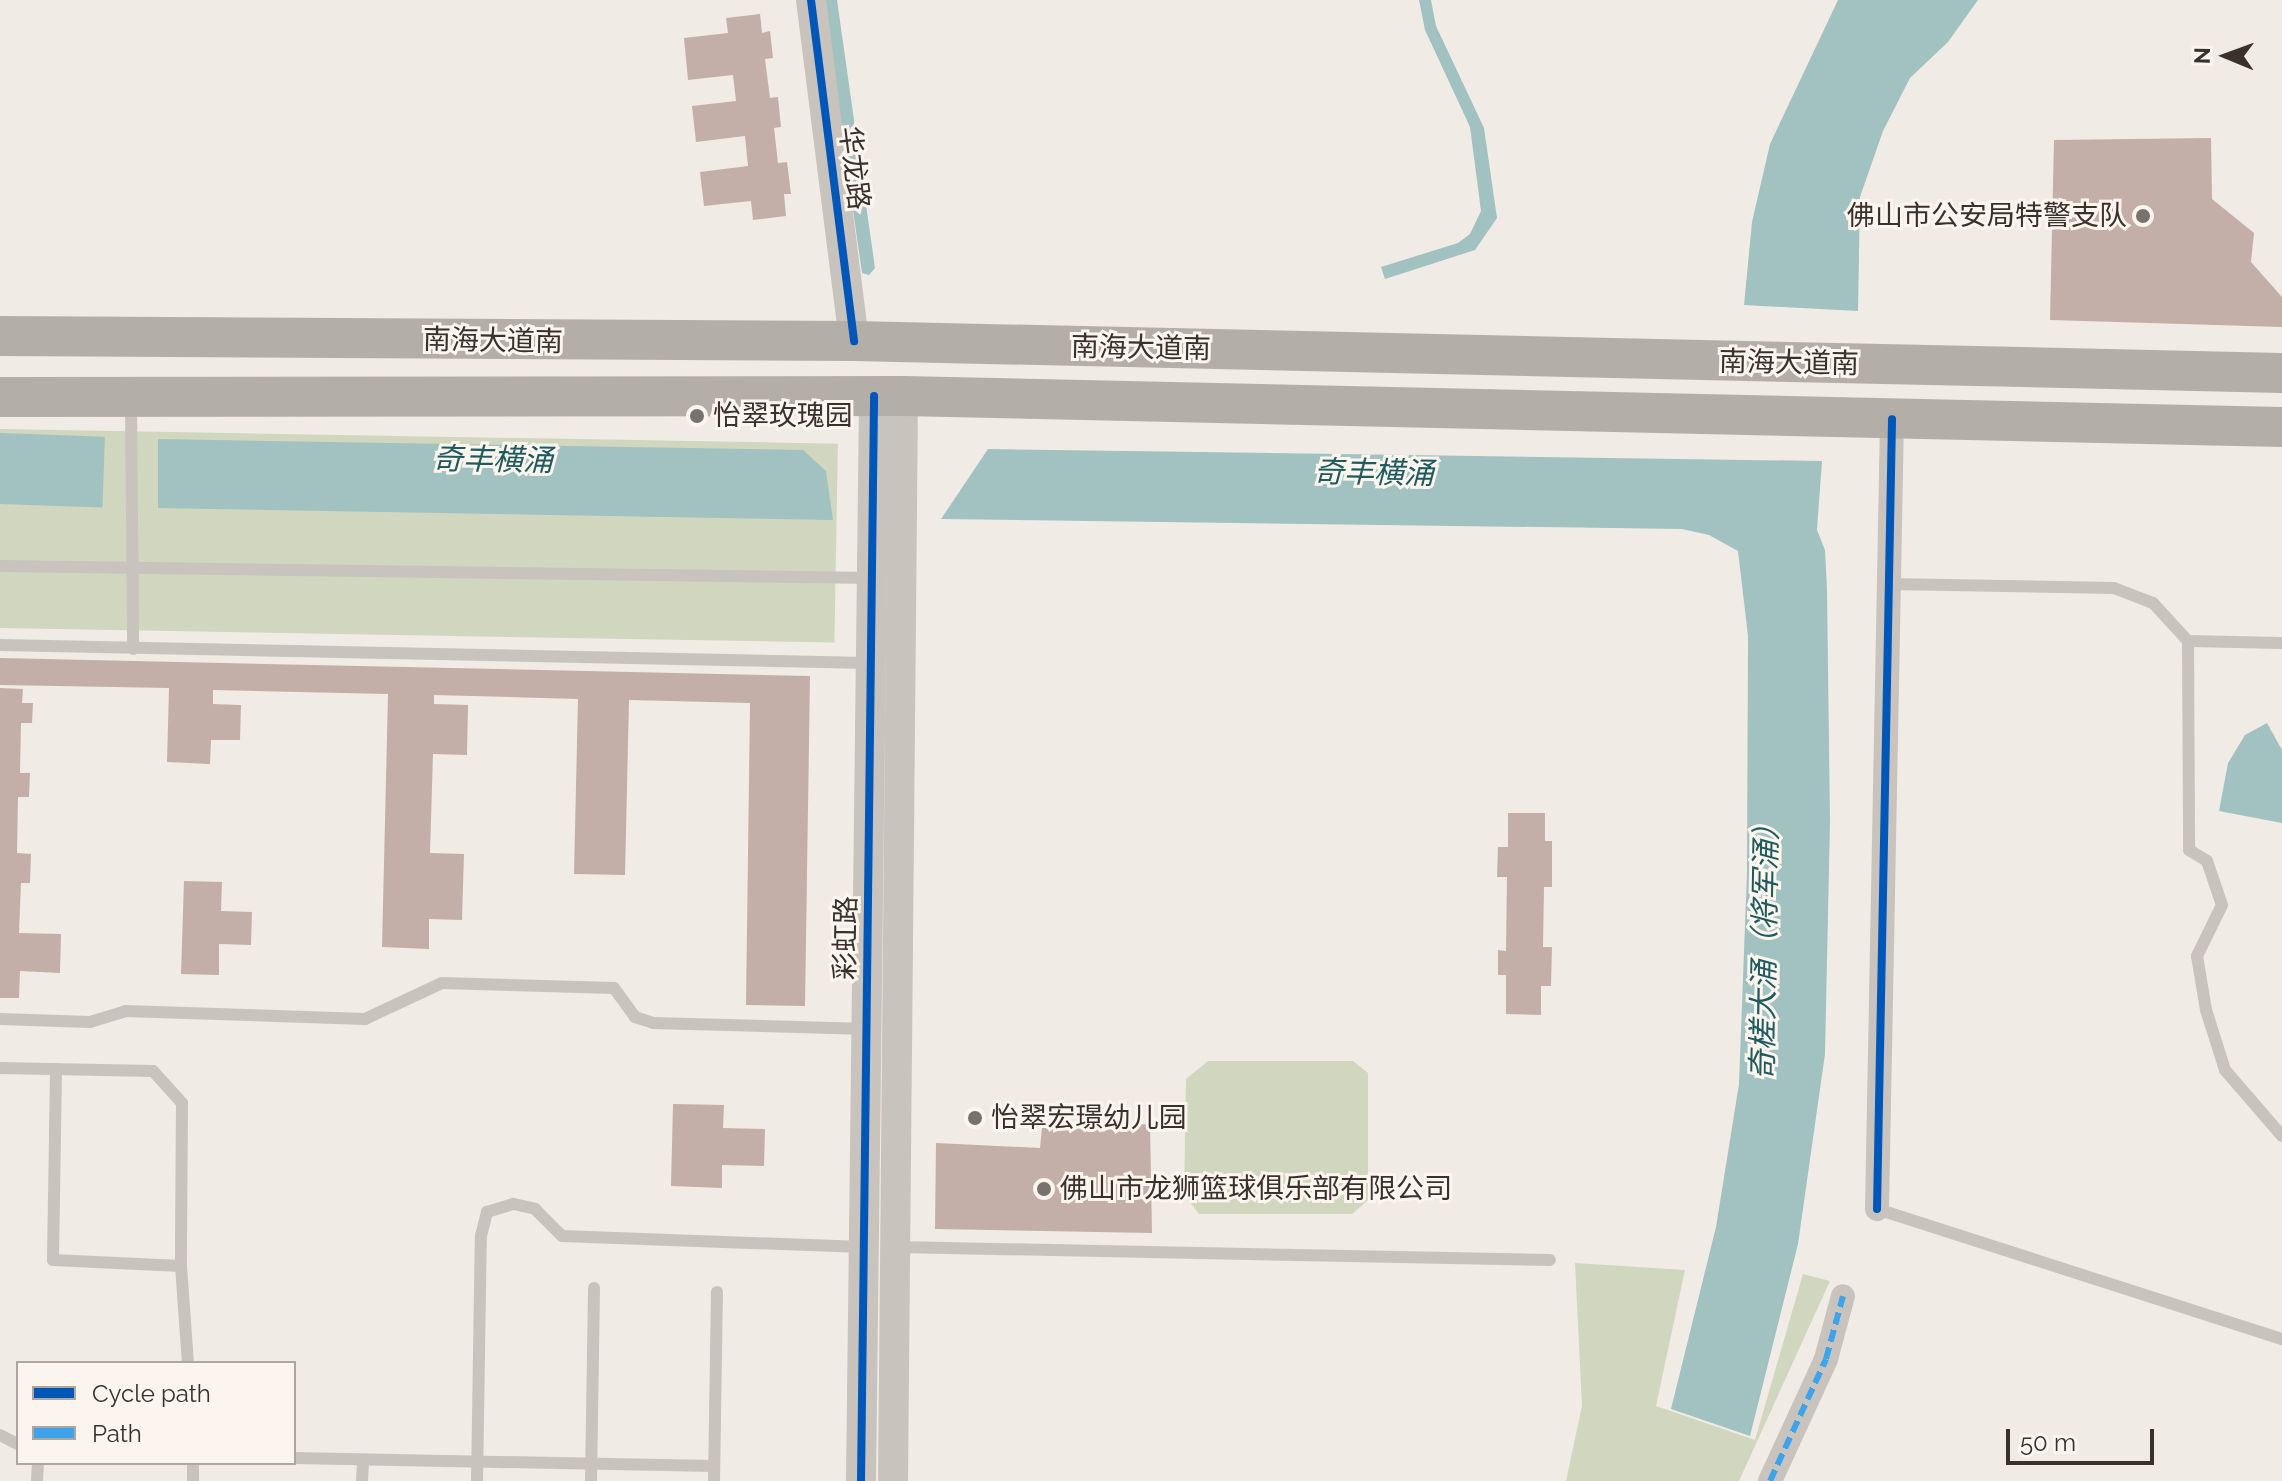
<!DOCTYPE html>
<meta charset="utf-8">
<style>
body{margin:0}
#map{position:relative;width:2282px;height:1481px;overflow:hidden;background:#f0ebe5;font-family:Raleway,"Noto Sans SC",sans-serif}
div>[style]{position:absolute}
.green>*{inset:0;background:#d1d6bf;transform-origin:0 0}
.water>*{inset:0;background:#a1c2c1;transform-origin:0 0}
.building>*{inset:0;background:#c3afa7}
.service>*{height:12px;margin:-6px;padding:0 6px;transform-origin:6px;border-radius:6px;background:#c9c3be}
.minor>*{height:24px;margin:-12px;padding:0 12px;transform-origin:12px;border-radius:12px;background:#c9c3be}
.tertiary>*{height:30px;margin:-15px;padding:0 15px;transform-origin:15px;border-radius:15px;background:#c9c3be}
.trunk>*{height:40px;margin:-20px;padding:0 20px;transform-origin:20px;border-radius:20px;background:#b4aea8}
.quiet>*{height:6px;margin-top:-3px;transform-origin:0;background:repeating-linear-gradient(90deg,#3fa3eb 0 12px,transparent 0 18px)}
.cycleway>*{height:8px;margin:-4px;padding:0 4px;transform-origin:4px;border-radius:4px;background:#0057b8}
.dots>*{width:22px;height:22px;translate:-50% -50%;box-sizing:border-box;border:4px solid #fbf5ee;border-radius:50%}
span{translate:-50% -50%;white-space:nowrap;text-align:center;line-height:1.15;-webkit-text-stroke:6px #fbf5ee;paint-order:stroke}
.street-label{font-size:28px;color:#3b302b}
.poi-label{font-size:28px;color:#3b302b}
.right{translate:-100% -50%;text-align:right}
.left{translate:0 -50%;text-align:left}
.water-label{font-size:30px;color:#1f5a5e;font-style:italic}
.legend{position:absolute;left:16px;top:1361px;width:280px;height:104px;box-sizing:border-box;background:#fbf5ee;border:2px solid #aea6a0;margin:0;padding:10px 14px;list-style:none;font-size:24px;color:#3b302b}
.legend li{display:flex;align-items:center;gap:16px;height:40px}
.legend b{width:40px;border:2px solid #aea6a0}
.north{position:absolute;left:2186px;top:16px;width:80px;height:80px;-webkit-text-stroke:6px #fbf5ee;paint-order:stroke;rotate:271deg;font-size:22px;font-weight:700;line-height:32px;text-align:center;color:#3b302b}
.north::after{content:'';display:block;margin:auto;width:28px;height:36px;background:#3b302b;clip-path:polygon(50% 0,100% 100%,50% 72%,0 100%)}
.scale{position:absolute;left:2006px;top:1429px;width:148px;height:36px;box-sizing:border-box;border:4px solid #3b302b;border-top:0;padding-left:10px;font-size:24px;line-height:28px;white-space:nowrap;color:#3b302b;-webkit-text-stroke:6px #fbf5ee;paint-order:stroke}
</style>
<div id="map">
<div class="green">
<i style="left:0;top:429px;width:838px;height:199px;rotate:1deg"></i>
<i style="clip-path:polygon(1208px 1061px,1353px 1061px,1368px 1073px,1368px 1200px,1352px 1214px,1199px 1214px,1184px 1194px,1186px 1079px)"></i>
<i style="clip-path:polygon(1575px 1263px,1685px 1270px,1656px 1406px,1755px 1440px,1803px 1274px,1830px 1281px,1739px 1481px,1566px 1481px,1582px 1406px)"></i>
</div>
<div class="water">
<i style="clip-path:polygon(823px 0,837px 0,875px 268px,869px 275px,862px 273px)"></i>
<i style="clip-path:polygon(1419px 0,1431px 0,1436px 26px,1484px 128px,1497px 218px,1475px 250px,1385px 279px,1381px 267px,1458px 243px,1470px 234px,1481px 211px,1470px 127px,1425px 30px)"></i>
<i style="clip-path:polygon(1838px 0,1978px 0,1948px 42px,1910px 78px,1883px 131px,1860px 197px,1858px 311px,1744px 305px,1752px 222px,1770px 144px)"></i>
<i style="left:0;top:433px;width:105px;height:71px;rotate:2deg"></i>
<i style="clip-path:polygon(158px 439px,803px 450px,826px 471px,833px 520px,158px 508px)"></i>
<i style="clip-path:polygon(988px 449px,1822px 461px,1817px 530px,1825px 550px,1827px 589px,1830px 822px,1825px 1054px,1798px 1244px,1750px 1436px,1671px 1409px,1716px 1227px,1739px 1084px,1747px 872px,1748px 636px,1738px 551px,1709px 535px,1682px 529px,941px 519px)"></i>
<i style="clip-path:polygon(2267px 723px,2282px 750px,2282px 823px,2219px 811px,2228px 763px,2245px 735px)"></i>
</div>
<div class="building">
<i style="clip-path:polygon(760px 14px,762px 33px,770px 31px,773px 58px,765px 59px,770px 98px,778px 97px,781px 127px,774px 128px,778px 163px,787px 162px,791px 194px,784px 194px,786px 216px,753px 220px,751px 201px,704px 206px,700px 172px,748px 166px,745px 136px,696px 142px,692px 106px,736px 101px,733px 75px,688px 80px,684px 38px,728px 33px,726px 18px)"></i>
<i style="clip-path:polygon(2211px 138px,2212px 199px,2254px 233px,2251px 262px,2282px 297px,2282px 327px,2050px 320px,2054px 140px)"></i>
<i style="clip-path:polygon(0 658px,810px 676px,805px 1006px,746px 1005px,750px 703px,629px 700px,625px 875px,574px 874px,578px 699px,434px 695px,434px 704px,468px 705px,467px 755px,433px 754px,430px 853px,464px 854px,462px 920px,429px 919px,429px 949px,382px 947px,388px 694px,213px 690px,213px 704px,241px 705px,240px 740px,211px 740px,210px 764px,167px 762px,169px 688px,0 685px)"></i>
<i style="clip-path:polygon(0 688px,23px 689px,22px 703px,33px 703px,32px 723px,21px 723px,20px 773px,30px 773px,29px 797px,18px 797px,17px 853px,31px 854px,30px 883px,21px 883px,19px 933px,61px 934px,60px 973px,20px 971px,19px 998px,0 998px)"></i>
<i style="clip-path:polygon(1508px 813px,1545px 813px,1545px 841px,1552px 841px,1552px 887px,1544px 887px,1543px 947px,1552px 947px,1551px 986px,1541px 986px,1541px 1015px,1506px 1014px,1506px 975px,1498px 975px,1498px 950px,1506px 951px,1507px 877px,1497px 877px,1498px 847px,1508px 847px)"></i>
<i style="clip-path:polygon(184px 881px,222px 882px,221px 911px,252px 912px,251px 945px,219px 944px,219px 975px,181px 974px)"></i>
<i style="clip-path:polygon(673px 1104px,724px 1105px,723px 1128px,765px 1129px,764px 1166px,722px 1165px,722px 1188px,671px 1186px)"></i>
<i style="clip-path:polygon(1150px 1124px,1152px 1233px,935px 1229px,936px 1143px,1040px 1148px,1042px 1128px)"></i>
</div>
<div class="service">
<i style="left:131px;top:400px;width:249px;rotate:89.5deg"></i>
<i style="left:0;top:566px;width:872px;rotate:0.79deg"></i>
<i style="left:1889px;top:584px;width:225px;rotate:1deg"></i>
<i style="left:2114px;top:588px;width:42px;rotate:21deg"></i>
<i style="left:2153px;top:603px;width:52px;rotate:47.4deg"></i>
<i style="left:2188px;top:641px;width:209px;rotate:89.7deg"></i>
<i style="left:2189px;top:850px;width:21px;rotate:31deg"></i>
<i style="left:2207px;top:861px;width:46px;rotate:71.2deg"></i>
<i style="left:2222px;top:905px;width:57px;rotate:116.1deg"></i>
<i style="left:2197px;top:956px;width:55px;rotate:80.5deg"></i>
<i style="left:2206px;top:1010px;width:63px;rotate:72.4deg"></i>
<i style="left:2225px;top:1070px;width:87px;rotate:49.2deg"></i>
<i style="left:2188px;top:641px;width:94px;rotate:1.2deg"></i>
<i style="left:0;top:645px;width:869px;rotate:1.19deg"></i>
<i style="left:0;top:1019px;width:90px;rotate:1.9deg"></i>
<i style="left:90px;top:1022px;width:37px;rotate:-17deg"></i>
<i style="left:125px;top:1011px;width:240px;rotate:1.9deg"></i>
<i style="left:365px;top:1019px;width:85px;rotate:-25.1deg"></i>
<i style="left:442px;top:983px;width:172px;rotate:1.7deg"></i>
<i style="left:614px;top:988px;width:36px;rotate:54deg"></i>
<i style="left:635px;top:1017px;width:19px;rotate:18deg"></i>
<i style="left:653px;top:1023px;width:214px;rotate:1.6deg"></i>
<i style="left:0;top:1068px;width:153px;rotate:1.1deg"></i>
<i style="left:153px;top:1071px;width:43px;rotate:47.8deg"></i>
<i style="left:182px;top:1103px;width:163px;rotate:90.4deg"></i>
<i style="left:181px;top:1266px;width:97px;rotate:85.9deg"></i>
<i style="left:56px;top:1069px;width:191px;rotate:90.9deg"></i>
<i style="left:53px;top:1260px;width:128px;rotate:2.7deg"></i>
<i style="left:1877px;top:1209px;width:425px;rotate:17.8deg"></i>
<i style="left:897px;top:1247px;width:653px;rotate:1.14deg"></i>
<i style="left:0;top:1435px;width:20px;rotate:27deg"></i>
<i style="left:294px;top:1458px;width:420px;rotate:1.1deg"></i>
<i style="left:37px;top:1481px;width:18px;rotate:-87deg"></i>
<i style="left:193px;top:1481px;width:18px;rotate:-90deg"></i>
<i style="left:362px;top:1481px;width:21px;rotate:-87deg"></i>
<i style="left:477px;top:1481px;width:245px;rotate:-89.1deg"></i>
<i style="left:481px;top:1236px;width:25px;rotate:-76deg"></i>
<i style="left:487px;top:1212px;width:28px;rotate:-17deg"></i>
<i style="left:514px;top:1204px;width:22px;rotate:13deg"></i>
<i style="left:535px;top:1209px;width:38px;rotate:45deg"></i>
<i style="left:562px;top:1236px;width:301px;rotate:2.1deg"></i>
<i style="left:591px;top:1481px;width:193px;rotate:-89.1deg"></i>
<i style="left:714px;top:1481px;width:189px;rotate:-89.1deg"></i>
</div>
<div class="minor">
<i style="left:1877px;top:1209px;width:790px;rotate:-88.91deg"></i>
<i style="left:1770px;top:1481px;width:134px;rotate:-65.3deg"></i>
<i style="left:1826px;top:1359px;width:65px;rotate:-74.9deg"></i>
</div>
<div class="tertiary">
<i style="left:811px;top:0;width:344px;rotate:82.8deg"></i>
<i style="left:861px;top:1481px;width:1085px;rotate:-89.31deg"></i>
<i style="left:893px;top:1481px;width:1085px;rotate:-89.47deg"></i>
</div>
<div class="trunk">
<i style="left:0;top:336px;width:854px;rotate:0.34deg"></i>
<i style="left:854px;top:341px;width:1428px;rotate:1.28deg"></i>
<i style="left:0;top:397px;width:903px;rotate:-0.06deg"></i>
<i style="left:903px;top:396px;width:1379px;rotate:1.29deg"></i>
</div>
<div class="quiet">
<i style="left:1770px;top:1481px;width:134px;rotate:-65.3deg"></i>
<i style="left:1826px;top:1359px;width:65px;rotate:-74.9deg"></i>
</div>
<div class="cycleway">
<i style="left:811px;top:0;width:344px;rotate:82.8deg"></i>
<i style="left:1877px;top:1209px;width:790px;rotate:-88.91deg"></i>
<i style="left:861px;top:1481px;width:1085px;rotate:-89.31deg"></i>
</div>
<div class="dots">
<i style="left:2143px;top:216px;background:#7a716c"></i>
<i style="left:697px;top:416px;background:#7a716c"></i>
<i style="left:975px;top:1118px;background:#7a716c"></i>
<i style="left:1044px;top:1189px;background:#7a716c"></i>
</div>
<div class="street-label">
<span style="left:854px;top:168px;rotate:83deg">华龙路</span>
<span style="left:493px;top:341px;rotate:1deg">南海大道南</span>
<span style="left:1141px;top:348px;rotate:1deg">南海大道南</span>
<span style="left:1789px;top:363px;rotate:1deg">南海大道南</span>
<span style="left:846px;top:938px;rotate:-89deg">彩虹路</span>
</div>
<div class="poi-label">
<span class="right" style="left:2127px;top:216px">佛山市公安局特警支队</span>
<span class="left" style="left:713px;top:416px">怡翠玫瑰园</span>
<span class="left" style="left:991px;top:1118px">怡翠宏璟幼儿园</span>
<span class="left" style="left:1060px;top:1189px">佛山市龙狮篮球俱乐部有限公司</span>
</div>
<div class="water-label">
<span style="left:493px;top:460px;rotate:1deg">奇丰横涌</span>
<span style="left:1374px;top:473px;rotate:1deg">奇丰横涌</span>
<span style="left:1765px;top:945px;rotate:-89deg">奇槎大涌（将军涌）</span>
</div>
<ul class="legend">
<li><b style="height:10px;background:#0057b8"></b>Cycle path</li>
<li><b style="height:10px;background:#3fa3eb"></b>Path</li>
</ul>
<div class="north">N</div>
<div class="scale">50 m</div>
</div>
